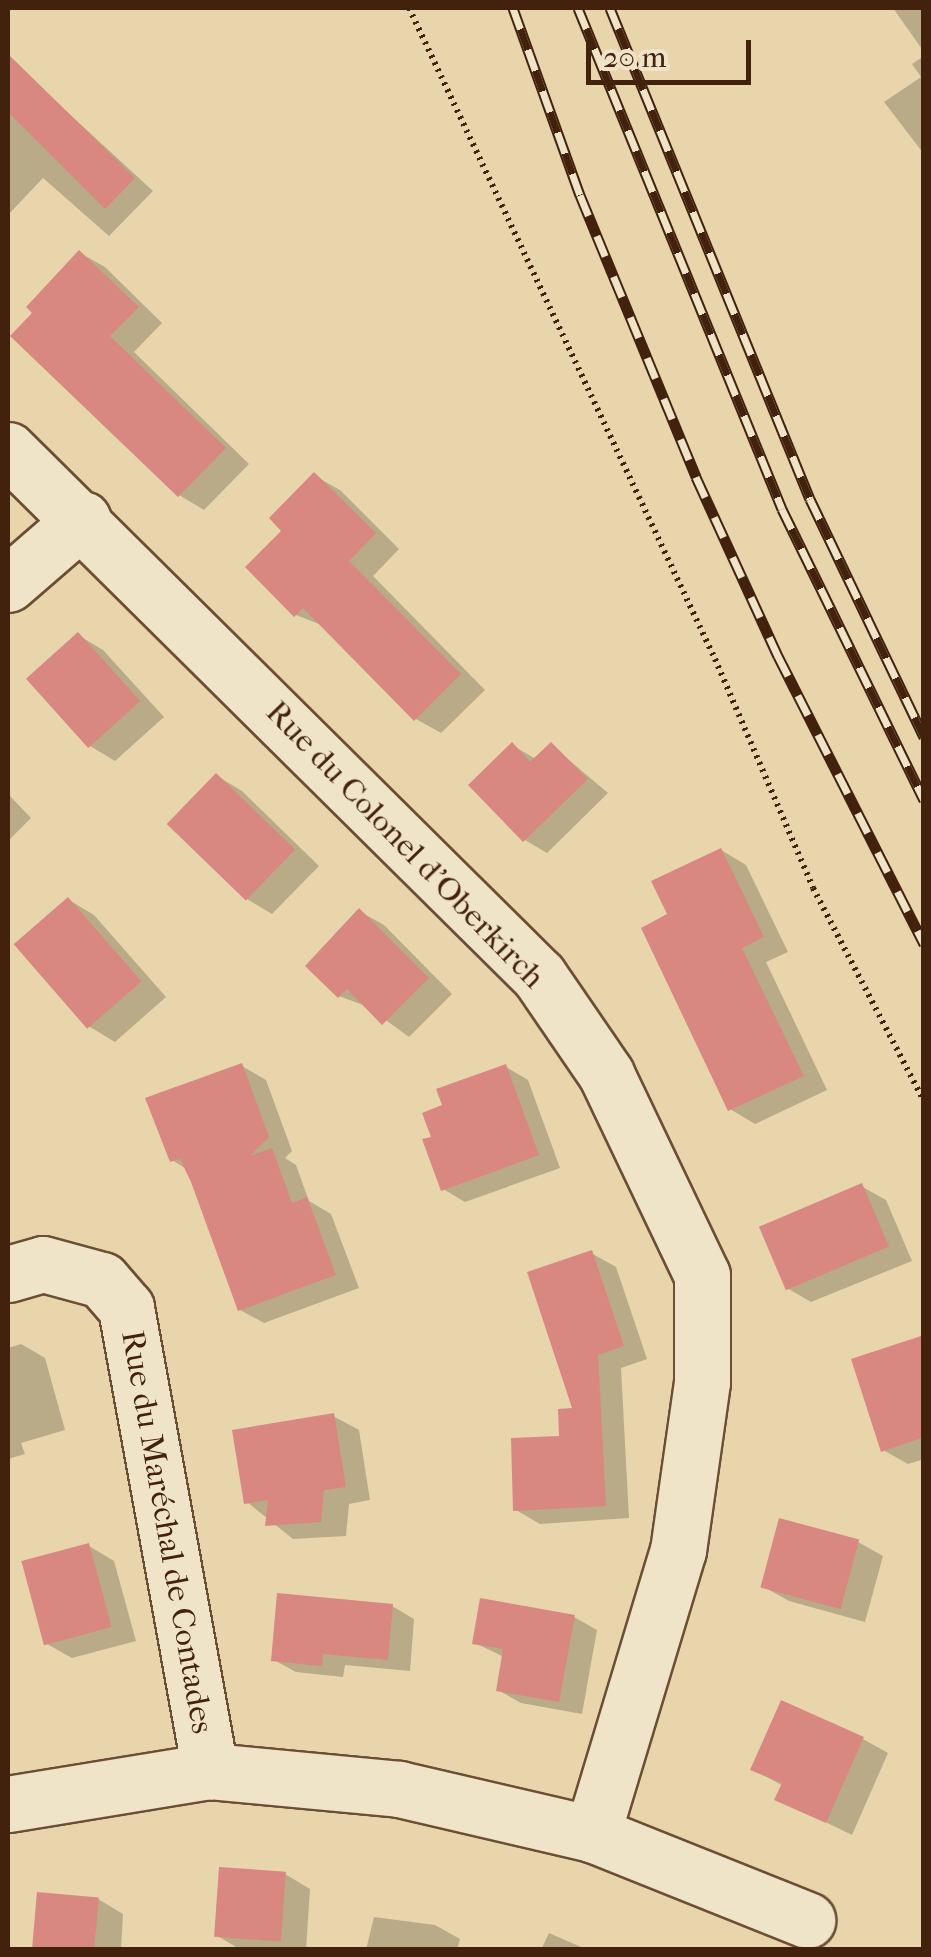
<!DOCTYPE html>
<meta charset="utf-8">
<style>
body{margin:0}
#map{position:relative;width:931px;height:1957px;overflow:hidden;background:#e8d5ab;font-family:"IM FELL French Canon",serif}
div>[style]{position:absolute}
.shadow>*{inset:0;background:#0003}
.building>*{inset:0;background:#d88880;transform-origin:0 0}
.path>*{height:6px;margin-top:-3px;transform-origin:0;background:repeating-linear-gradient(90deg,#42210d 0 2.5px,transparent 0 7.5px)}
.roads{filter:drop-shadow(2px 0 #6c4e34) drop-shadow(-2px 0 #6c4e34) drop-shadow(0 2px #6c4e34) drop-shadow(0 -2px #6c4e34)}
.minor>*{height:55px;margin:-27.5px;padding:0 27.5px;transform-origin:27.5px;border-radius:27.5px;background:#f0e4c8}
.rail>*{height:11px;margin-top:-5.5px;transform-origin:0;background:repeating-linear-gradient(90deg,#f0e4c8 0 22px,#42210d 0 44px);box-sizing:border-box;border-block:2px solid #42210d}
span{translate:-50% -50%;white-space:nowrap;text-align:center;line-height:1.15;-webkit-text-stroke:8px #f0e4c8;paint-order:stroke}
.street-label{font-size:32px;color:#42210d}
.frame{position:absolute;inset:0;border:10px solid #42210d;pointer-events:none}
.scale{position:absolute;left:586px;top:40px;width:165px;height:45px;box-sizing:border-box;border:5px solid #42210d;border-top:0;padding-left:12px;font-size:30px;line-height:35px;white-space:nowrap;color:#42210d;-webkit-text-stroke:8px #f0e4c8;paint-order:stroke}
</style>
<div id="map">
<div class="shadow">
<i style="clip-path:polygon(893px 8px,924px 8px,924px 52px)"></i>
<i style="clip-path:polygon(924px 56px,924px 154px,884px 102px,921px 77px,912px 64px)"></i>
<i style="clip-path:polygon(14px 63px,153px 191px,109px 236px,43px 178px,8px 215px,8px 70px)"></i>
<i style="clip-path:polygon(80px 253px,105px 267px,162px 323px,134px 352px,249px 464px,204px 510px,179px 495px,36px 312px)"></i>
<i style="clip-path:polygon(315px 476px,340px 490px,399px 549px,373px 576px,485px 690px,441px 733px,416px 719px,324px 626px,296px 615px)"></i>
<i style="clip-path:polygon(78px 635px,103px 650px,164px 717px,115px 761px,90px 746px)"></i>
<i style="clip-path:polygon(512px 745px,534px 758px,551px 745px,608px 793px,547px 853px,525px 840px)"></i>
<i style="clip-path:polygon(217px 776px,242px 791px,319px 866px,272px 914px,247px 899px)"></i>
<i style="clip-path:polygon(8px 794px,31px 818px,8px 841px)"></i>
<i style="clip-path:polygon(721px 850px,746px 865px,788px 952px,766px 962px,827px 1090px,755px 1124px,730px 1109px,671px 915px)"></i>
<i style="clip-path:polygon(69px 900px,94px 915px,166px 997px,115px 1042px,90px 1027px,17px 945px)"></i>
<i style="clip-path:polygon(359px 911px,384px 925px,452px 994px,409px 1037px,368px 1007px,339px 996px)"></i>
<i style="clip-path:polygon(242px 1066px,266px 1080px,292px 1151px,285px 1158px,296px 1165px,309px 1201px,331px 1214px,359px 1288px,264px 1323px,240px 1310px,188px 1170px,172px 1160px)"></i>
<i style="clip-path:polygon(506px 1067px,528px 1080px,560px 1168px,465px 1202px,443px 1189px,434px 1138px,445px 1107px)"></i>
<i style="clip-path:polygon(861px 1186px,886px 1200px,912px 1261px,811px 1302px,787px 1288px)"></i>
<i style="clip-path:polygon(591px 1253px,616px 1267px,647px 1359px,621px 1368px,629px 1518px,540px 1524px,516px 1510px,576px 1411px)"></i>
<i style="clip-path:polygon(21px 1344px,45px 1358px,65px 1430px,21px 1443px,25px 1454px,8px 1459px,8px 1348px)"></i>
<i style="clip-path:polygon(924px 1344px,924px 1459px,908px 1464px,883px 1450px)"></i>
<i style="clip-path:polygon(333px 1416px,359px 1430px,370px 1500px,349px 1504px,346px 1536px,293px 1539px,247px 1502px)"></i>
<i style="clip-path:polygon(858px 1542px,883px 1556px,865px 1622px,789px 1601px,764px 1587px)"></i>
<i style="clip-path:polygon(89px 1546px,114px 1561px,136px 1641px,72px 1658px,47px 1644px)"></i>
<i style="clip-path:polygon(392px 1606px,414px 1619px,410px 1671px,345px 1665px,343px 1677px,296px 1672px,274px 1660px)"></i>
<i style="clip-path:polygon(574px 1617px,597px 1630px,582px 1714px,521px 1703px,498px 1690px,504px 1657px,475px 1643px)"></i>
<i style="clip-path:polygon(863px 1739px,888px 1753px,852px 1835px,778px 1799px,783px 1786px,753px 1769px)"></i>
<i style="clip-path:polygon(285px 1874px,310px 1889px,306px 1950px,241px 1950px,216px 1935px)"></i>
<i style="clip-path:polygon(98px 1899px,123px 1914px,121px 1950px,35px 1950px)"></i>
<i style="clip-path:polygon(374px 1917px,435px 1925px,460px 1939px,457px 1950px,366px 1950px)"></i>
<i style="clip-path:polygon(549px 1933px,588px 1950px,541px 1950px)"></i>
</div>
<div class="building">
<i style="clip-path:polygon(8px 54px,135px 178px,105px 209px,8px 112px)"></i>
<i style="clip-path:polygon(79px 250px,139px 307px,110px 336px,226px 448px,178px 497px,10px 336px,32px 313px,26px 307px)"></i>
<i style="clip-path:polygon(314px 472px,376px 533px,349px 561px,461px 674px,414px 721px,303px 608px,294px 617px,245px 567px,281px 531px,269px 518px)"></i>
<i style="left:78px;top:632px;width:93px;height:70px;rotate:48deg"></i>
<i style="clip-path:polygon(512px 742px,530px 762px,551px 742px,588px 779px,523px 842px,468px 785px)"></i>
<i style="left:216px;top:773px;width:110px;height:71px;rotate:44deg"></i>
<i style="clip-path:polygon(721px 848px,764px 937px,742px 948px,804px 1076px,728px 1111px,641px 928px,667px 914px,651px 881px)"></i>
<i style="left:68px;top:897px;width:112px;height:72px;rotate:49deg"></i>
<i style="clip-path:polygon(359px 908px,429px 978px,382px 1025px,347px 989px,338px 998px,305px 966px)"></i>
<i style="clip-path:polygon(242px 1063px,269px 1137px,250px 1156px,272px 1148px,292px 1203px,307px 1197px,336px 1275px,238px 1311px,191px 1182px,180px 1159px,170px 1162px,145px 1098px)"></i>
<i style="clip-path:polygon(506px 1064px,539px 1155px,441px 1191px,422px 1139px,431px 1137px,422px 1113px,442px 1105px,436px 1089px)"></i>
<i style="left:862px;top:1183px;width:69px;height:112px;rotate:67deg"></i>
<i style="clip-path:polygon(592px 1250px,624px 1346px,598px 1355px,606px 1506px,513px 1511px,511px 1438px,559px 1436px,558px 1409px,572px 1408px,527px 1272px)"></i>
<i style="clip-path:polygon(924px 1335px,924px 1437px,881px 1452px,851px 1359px)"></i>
<i style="clip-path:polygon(334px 1413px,346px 1487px,324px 1490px,321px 1522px,265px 1526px,268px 1500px,244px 1504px,232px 1430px)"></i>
<i style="left:779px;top:1518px;width:83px;height:72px;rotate:15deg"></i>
<i style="left:89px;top:1543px;width:87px;height:70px;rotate:75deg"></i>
<i style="clip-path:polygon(277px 1593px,393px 1604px,388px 1660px,323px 1654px,322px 1666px,271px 1661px)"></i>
<i style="clip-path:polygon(480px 1598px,575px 1615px,559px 1702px,496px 1691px,503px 1649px,472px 1644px)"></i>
<i style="clip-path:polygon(781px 1700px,864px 1737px,826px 1823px,774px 1800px,782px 1783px,750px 1770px)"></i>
<i style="left:219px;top:1867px;width:67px;height:70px;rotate:4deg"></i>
<i style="left:37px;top:1892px;width:62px;height:58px;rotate:5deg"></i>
</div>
<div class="path">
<i style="left:409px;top:8px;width:719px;rotate:64.82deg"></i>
<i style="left:715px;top:659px;width:249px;rotate:66.8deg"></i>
<i style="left:813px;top:888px;width:240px;rotate:62.5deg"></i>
</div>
<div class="roads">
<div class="minor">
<i style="left:8px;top:450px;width:747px;rotate:44.73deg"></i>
<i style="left:539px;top:976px;width:119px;rotate:55.6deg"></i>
<i style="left:606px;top:1074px;width:223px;rotate:64.5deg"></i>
<i style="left:702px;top:1275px;width:107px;rotate:90deg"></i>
<i style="left:702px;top:1382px;width:170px;rotate:98.1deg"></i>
<i style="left:678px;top:1550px;width:297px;rotate:106.8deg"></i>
<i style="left:8px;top:584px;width:99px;rotate:-40.9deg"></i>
<i style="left:8px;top:1274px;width:36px;rotate:-16deg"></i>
<i style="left:43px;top:1264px;width:61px;rotate:15.2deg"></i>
<i style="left:102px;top:1280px;width:37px;rotate:49deg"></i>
<i style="left:126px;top:1308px;width:471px;rotate:79.7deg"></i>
<i style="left:8px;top:1804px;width:205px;rotate:-9.3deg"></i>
<i style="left:210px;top:1771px;width:190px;rotate:5.4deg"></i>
<i style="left:399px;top:1789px;width:198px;rotate:13.1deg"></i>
<i style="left:592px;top:1834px;width:232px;rotate:21.8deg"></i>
</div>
</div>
<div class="rail">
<i style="left:513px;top:8px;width:199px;rotate:70.3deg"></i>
<i style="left:580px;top:195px;width:305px;rotate:67.6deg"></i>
<i style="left:696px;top:477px;width:197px;rotate:65.4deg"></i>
<i style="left:778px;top:656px;width:323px;rotate:63.1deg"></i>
<i style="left:578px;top:8px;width:541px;rotate:67.84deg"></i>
<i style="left:782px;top:509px;width:324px;rotate:64deg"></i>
<i style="left:610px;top:8px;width:530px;rotate:67.84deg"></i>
<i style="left:810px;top:499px;width:264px;rotate:64.4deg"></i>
</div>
<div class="street-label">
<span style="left:405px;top:845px;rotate:46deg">Rue du Colonel d'Oberkirch</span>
<span style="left:167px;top:1532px;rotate:80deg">Rue du Maréchal de Contades</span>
</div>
<div class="frame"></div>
<div class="scale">20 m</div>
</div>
